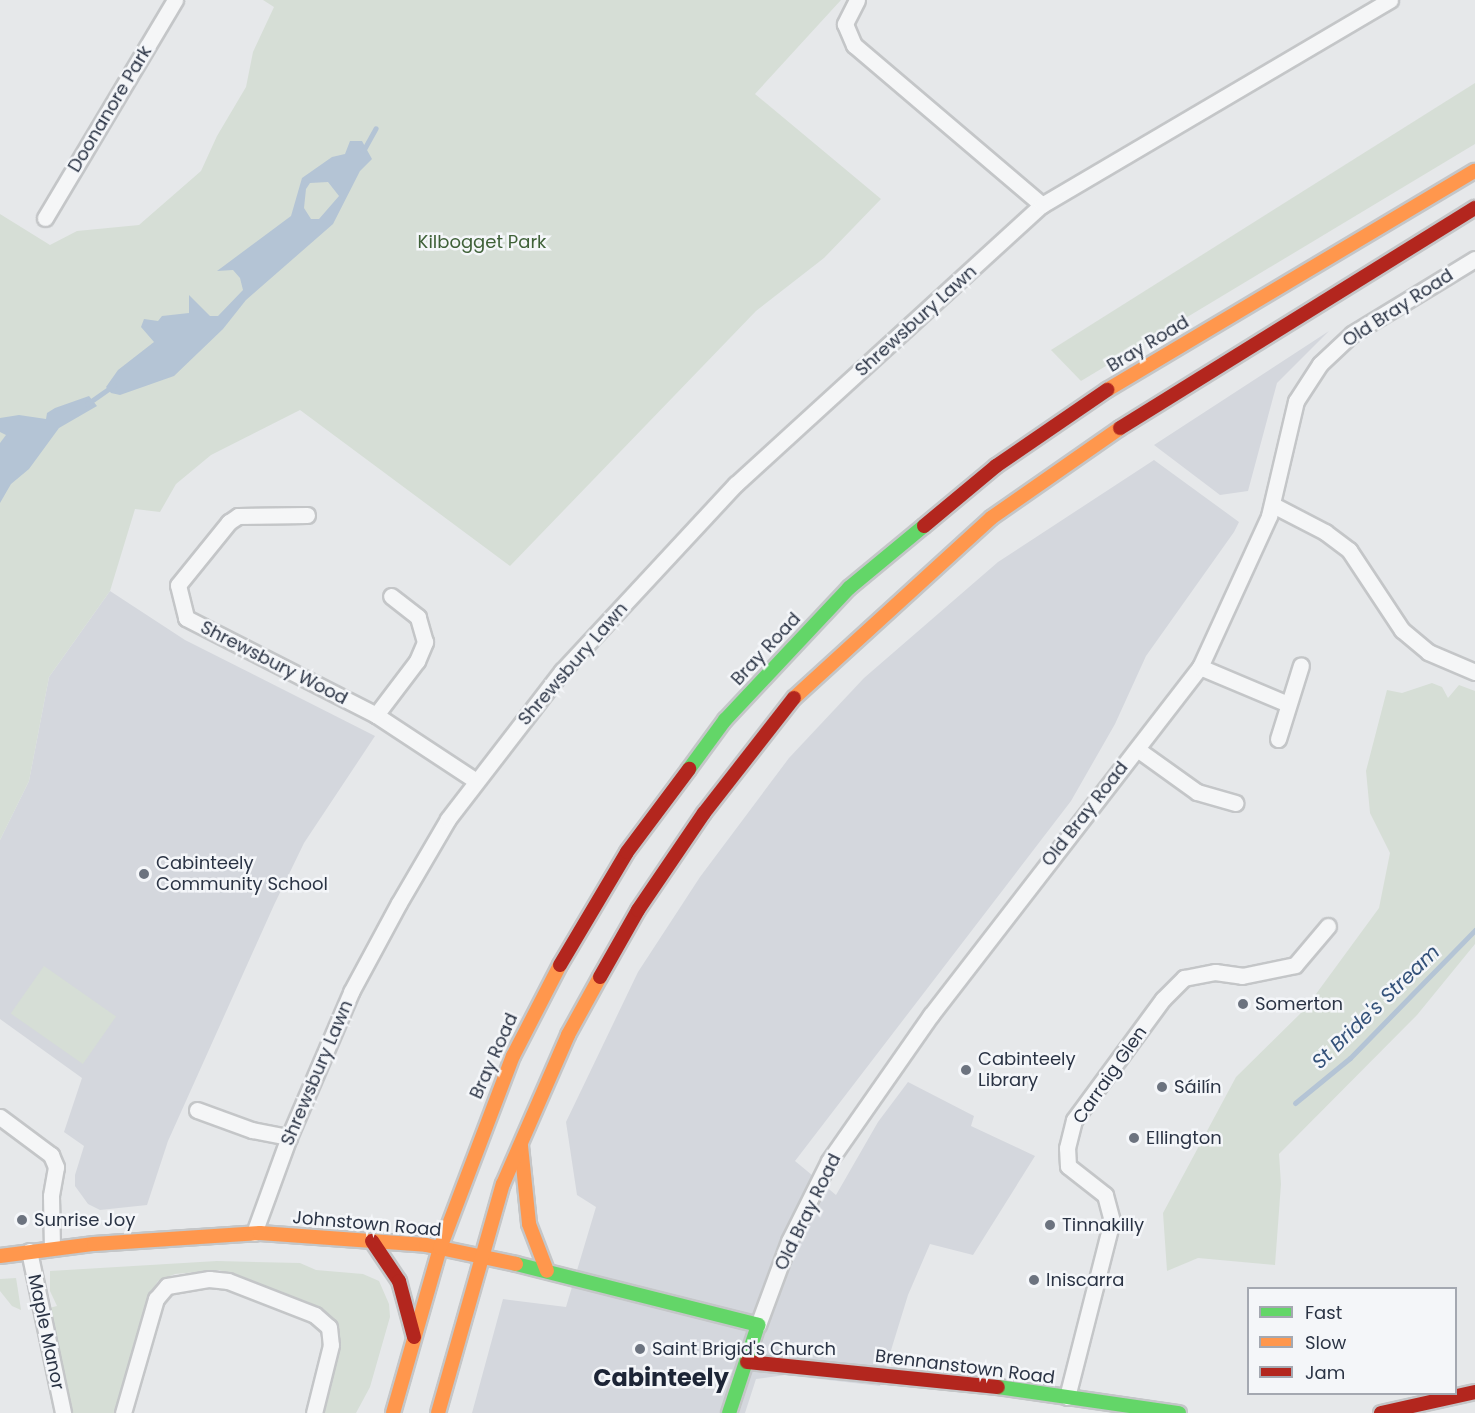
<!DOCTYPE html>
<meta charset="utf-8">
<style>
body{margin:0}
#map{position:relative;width:1475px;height:1413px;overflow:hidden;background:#e6e8ea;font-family:Poppins,sans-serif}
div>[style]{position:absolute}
.built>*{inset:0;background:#d4d7dd}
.green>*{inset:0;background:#d6ded6;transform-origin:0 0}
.water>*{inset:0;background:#b4c4d5}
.stream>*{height:5px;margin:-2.5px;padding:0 2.5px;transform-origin:2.5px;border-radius:2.5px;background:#b4c4d5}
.roads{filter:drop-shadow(2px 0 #c4c6c8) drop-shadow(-2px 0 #c4c6c8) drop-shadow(0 2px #c4c6c8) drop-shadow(0 -2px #c4c6c8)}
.street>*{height:15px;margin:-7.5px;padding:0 7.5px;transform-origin:7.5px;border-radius:7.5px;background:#f5f6f7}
.fast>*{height:14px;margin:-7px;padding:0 7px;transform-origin:7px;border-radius:7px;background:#63d668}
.slow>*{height:14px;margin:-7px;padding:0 7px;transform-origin:7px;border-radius:7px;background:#ff974d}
.jam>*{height:14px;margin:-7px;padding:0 7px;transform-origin:7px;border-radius:7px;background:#b3261e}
.dots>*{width:16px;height:16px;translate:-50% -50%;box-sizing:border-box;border:3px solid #f4f6f9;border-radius:50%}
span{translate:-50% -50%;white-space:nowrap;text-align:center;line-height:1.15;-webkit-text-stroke:5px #f4f6f9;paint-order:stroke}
.street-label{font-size:18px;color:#2b3445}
.park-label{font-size:18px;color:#3f6138}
.poi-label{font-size:18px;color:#2b3445}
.left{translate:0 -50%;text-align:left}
.water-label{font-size:20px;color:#34527a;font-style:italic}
.district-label{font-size:24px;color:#1d2536;font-weight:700}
.legend{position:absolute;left:1247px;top:1287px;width:210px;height:108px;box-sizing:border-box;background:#f4f6f9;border:2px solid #a4a8b1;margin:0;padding:8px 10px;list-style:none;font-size:18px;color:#2b3445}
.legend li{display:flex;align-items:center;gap:12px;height:30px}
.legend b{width:30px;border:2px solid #a4a8b1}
</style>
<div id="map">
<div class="built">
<i style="clip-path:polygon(1329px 331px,1277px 383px,1248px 491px,1220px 495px,1154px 445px)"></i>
<i style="clip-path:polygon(1154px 460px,1239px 522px,1234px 532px,1146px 656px,1115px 724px,1071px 801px,795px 1161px,836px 1195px,878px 1122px,908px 1082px,974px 1116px,971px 1126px,1035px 1156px,973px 1255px,930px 1244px,908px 1295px,880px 1386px,785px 1375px,756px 1379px,745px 1413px,472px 1413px,503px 1299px,566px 1307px,596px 1207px,577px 1195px,566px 1122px,638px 972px,700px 877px,789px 758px,864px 678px,998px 562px)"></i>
<i style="clip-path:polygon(110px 591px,185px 640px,375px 736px,304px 843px,274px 905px,168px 1141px,147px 1205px,100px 1210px,88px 1204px,75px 1186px,75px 1175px,84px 1146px,64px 1132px,82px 1078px,0 1019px,0 840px,29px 781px,49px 677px)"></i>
</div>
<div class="green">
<i style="clip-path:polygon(263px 0,841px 0,755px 94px,881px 199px,824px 258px,756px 311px,510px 566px,300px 410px,211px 455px,176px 484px,160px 512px,135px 509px,110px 591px,49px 677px,29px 781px,0 840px,0 214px,50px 245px,77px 231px,139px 225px,201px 171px,217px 136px,246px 87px,253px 52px,274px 7px)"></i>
<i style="clip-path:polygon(1475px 83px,1475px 144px,1081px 381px,1051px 350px)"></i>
<i style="clip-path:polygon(1432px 683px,1442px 687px,1448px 698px,1459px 685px,1475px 691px,1475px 944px,1417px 1015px,1279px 1154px,1281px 1184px,1275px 1265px,1198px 1258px,1167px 1271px,1163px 1213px,1236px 1077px,1305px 1009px,1379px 908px,1390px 853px,1370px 813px,1366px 771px,1387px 690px,1402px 693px)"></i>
<i style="left:44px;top:966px;width:88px;height:58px;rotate:35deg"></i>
<i style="clip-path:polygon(217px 1261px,300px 1263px,316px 1270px,363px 1274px,379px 1281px,389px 1304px,390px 1317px,370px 1387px,356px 1413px,321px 1413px,335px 1350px,325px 1311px,219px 1270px,175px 1274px,158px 1281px,147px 1299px,115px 1413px,70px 1413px,49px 1308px,57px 1306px,50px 1291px,50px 1271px)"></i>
<i style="clip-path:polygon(16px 1278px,17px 1284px,21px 1310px,12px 1306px,0 1291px,0 1279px)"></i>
</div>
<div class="water">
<i style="clip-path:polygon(evenodd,350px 141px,362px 141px,372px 159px,360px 171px,333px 224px,246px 300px,223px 329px,174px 376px,120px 395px,111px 393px,106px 387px,118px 370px,154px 342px,141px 327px,144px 319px,158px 321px,162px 316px,189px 313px,189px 295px,210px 316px,218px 316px,243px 290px,240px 278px,233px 270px,217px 271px,291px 216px,302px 178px,332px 157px,345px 154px,350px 141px,328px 182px,339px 196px,319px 219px,311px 219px,304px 208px,306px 189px,310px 183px,328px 182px)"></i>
<i style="clip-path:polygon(89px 396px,97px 406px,59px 428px,29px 469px,11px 484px,0 503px,0 443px,6px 435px,0 432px,0 418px,19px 415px,46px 419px,47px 413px,55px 408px)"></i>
</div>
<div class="stream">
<i style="left:363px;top:151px;width:26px;rotate:-61deg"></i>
<i style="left:87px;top:404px;width:33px;rotate:-35deg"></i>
<i style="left:1295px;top:1103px;width:71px;rotate:-39.3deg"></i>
<i style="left:1350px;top:1058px;width:179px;rotate:-45.7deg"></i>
</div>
<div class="roads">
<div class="street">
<i style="left:857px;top:0;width:27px;rotate:117deg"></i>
<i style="left:845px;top:24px;width:23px;rotate:67deg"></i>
<i style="left:854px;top:45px;width:247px;rotate:40.4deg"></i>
<i style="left:45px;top:218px;width:254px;rotate:-59.2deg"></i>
<i style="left:1273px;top:505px;width:59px;rotate:27.4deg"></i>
<i style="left:1325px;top:532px;width:30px;rotate:37deg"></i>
<i style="left:1349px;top:550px;width:96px;rotate:56.5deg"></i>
<i style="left:1402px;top:630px;width:34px;rotate:40deg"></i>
<i style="left:1428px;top:652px;width:51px;rotate:23.1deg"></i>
<i style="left:307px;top:515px;width:69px;rotate:179.2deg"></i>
<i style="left:238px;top:516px;width:11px;rotate:146deg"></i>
<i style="left:229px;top:522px;width:81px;rotate:129deg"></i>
<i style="left:178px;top:585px;width:34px;rotate:76deg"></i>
<i style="left:186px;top:618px;width:213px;rotate:27deg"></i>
<i style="left:376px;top:715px;width:120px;rotate:33.4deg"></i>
<i style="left:1200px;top:667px;width:95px;rotate:22.8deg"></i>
<i style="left:376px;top:715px;width:68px;rotate:-52.8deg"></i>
<i style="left:417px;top:661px;width:21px;rotate:-67deg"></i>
<i style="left:425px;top:642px;width:26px;rotate:-106deg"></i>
<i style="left:418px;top:617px;width:34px;rotate:-142deg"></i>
<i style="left:1278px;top:739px;width:77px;rotate:-72.7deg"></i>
<i style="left:1137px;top:749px;width:74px;rotate:35.6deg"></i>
<i style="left:1197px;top:792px;width:40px;rotate:16deg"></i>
<i style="left:197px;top:1110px;width:59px;rotate:20deg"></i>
<i style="left:252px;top:1130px;width:38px;rotate:11deg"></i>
<i style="left:0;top:1117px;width:64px;rotate:36.7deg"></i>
<i style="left:51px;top:1155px;width:13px;rotate:67deg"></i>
<i style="left:56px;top:1167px;width:29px;rotate:100deg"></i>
<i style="left:51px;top:1196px;width:52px;rotate:88.9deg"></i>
<i style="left:254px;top:1233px;width:102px;rotate:-70deg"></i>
<i style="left:289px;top:1137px;width:158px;rotate:-66.8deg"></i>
<i style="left:351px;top:992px;width:101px;rotate:-61.7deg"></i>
<i style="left:399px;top:903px;width:97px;rotate:-59.7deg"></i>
<i style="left:448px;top:819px;width:187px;rotate:-52.4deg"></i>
<i style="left:562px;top:671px;width:255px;rotate:-47.1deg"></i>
<i style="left:736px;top:484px;width:414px;rotate:-42.4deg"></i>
<i style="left:1042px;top:205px;width:404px;rotate:-30.5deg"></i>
<i style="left:29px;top:1251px;width:166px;rotate:78.1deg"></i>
<i style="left:758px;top:1325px;width:90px;rotate:-69.7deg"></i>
<i style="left:789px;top:1241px;width:89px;rotate:-63.4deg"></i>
<i style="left:829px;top:1161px;width:178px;rotate:-55.1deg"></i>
<i style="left:931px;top:1015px;width:440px;rotate:-52.3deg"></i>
<i style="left:1200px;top:667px;width:166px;rotate:-65.4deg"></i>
<i style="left:1269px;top:516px;width:118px;rotate:-76.8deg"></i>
<i style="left:1296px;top:401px;width:44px;rotate:-57deg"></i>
<i style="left:1320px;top:364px;width:44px;rotate:-43.2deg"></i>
<i style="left:1352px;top:334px;width:144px;rotate:-31.4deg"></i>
<i style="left:1067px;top:1397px;width:182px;rotate:-75.7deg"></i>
<i style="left:1112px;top:1221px;width:27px;rotate:-105deg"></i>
<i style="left:1105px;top:1195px;width:47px;rotate:-141.9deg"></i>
<i style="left:1068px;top:1166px;width:18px;rotate:-93deg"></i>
<i style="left:1067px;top:1148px;width:29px;rotate:-76deg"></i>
<i style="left:1074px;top:1120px;width:150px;rotate:-53.7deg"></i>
<i style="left:1163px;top:999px;width:30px;rotate:-45deg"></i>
<i style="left:1184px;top:978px;width:32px;rotate:-11deg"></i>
<i style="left:1215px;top:972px;width:27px;rotate:8deg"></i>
<i style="left:1242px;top:976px;width:54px;rotate:-11.7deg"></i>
<i style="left:1295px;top:965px;width:51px;rotate:-49.8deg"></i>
<i style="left:123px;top:1413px;width:119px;rotate:-73.9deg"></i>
<i style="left:156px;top:1299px;width:17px;rotate:-50deg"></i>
<i style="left:167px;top:1286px;width:43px;rotate:-9.5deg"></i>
<i style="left:209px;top:1279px;width:19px;rotate:6deg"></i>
<i style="left:228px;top:1281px;width:93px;rotate:21.3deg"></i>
<i style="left:315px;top:1315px;width:18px;rotate:41deg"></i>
<i style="left:329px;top:1327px;width:18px;rotate:84deg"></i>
<i style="left:331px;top:1345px;width:70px;rotate:104deg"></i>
</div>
<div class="fast">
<i style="left:689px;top:769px;width:61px;rotate:-53.7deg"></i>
<i style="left:725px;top:720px;width:181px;rotate:-46.8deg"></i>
<i style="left:849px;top:588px;width:97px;rotate:-39.6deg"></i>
<i style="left:516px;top:1264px;width:250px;rotate:14.1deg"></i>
<i style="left:758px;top:1325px;width:93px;rotate:108.2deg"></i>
<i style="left:998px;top:1387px;width:183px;rotate:8.2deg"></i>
</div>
<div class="slow">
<i style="left:1107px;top:390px;width:428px;rotate:-30.8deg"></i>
<i style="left:794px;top:698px;width:267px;rotate:-42.4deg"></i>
<i style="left:991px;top:518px;width:157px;rotate:-34.9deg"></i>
<i style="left:521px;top:1146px;width:78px;rotate:84.1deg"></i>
<i style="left:529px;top:1224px;width:50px;rotate:69deg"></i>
<i style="left:0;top:1256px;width:95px;rotate:-7.3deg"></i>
<i style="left:94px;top:1244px;width:166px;rotate:-3.8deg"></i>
<i style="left:260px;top:1233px;width:166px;rotate:4.1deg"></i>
<i style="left:426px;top:1245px;width:92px;rotate:11.9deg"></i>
<i style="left:393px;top:1413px;width:172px;rotate:-74.1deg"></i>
<i style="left:440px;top:1248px;width:205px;rotate:-69.2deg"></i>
<i style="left:513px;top:1056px;width:102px;rotate:-62.7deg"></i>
<i style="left:438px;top:1413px;width:238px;rotate:-74.2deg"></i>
<i style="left:503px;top:1184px;width:163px;rotate:-66.4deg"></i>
<i style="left:568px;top:1035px;width:66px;rotate:-61.1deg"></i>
</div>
<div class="jam">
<i style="left:1120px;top:428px;width:418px;rotate:-31.8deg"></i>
<i style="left:924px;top:526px;width:94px;rotate:-39.8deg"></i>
<i style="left:996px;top:466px;width:135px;rotate:-34.4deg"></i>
<i style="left:560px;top:965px;width:131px;rotate:-59.3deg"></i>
<i style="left:627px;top:852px;width:104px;rotate:-53.2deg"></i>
<i style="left:600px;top:977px;width:77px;rotate:-60.4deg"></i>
<i style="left:638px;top:910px;width:117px;rotate:-55.8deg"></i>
<i style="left:704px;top:813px;width:146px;rotate:-52deg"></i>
<i style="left:372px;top:1241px;width:48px;rotate:56deg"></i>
<i style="left:399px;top:1281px;width:58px;rotate:75deg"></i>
<i style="left:747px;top:1362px;width:252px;rotate:5.7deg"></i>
<i style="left:1381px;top:1413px;width:96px;rotate:-12.6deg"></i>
</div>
</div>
<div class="dots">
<i style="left:144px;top:874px;background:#6c737f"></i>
<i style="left:1243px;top:1004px;background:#6c737f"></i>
<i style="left:966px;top:1070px;background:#6c737f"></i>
<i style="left:1162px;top:1087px;background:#6c737f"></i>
<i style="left:1134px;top:1138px;background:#6c737f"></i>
<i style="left:22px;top:1220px;background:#6c737f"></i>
<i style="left:1050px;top:1225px;background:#6c737f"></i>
<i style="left:1034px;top:1280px;background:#6c737f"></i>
<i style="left:640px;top:1349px;background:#6c737f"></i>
</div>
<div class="street-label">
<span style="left:110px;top:109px;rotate:-59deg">Doonanore Park</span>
<span style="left:1398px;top:308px;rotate:-33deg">Old Bray Road</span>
<span style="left:916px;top:321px;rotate:-42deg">Shrewsbury Lawn</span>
<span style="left:1148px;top:344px;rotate:-31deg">Bray Road</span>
<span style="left:766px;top:649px;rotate:-47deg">Bray Road</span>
<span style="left:274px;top:663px;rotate:27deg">Shrewsbury Wood</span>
<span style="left:573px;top:664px;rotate:-49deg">Shrewsbury Lawn</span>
<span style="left:1085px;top:814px;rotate:-52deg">Old Bray Road</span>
<span style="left:494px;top:1056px;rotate:-66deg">Bray Road</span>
<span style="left:317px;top:1073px;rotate:-67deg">Shrewsbury Lawn</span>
<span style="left:1110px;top:1075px;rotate:-55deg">Carraig Glen</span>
<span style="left:808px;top:1212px;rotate:-64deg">Old Bray Road</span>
<span style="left:367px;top:1224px;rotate:5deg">Johnstown Road</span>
<span style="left:46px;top:1332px;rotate:78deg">Maple Manor</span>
<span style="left:965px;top:1367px;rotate:7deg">Brennanstown Road</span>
</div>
<div class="park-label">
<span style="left:482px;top:242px">Kilbogget Park</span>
</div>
<div class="poi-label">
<span class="left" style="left:156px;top:874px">Cabinteely<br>Community School</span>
<span class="left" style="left:1255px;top:1004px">Somerton</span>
<span class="left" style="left:978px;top:1070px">Cabinteely<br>Library</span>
<span class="left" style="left:1174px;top:1087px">Sáilín</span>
<span class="left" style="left:1146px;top:1138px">Ellington</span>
<span class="left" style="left:34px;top:1220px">Sunrise Joy</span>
<span class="left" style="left:1062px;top:1225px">Tinnakilly</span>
<span class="left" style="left:1046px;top:1280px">Iniscarra</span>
<span class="left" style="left:652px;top:1349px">Saint Brigid's Church</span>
</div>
<div class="water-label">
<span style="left:1376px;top:1007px;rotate:-44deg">St Bride's Stream</span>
</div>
<div class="district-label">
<span style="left:661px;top:1378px">Cabinteely</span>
</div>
<ul class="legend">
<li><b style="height:8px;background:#63d668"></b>Fast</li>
<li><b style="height:8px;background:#ff974d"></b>Slow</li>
<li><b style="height:8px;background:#b3261e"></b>Jam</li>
</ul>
</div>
